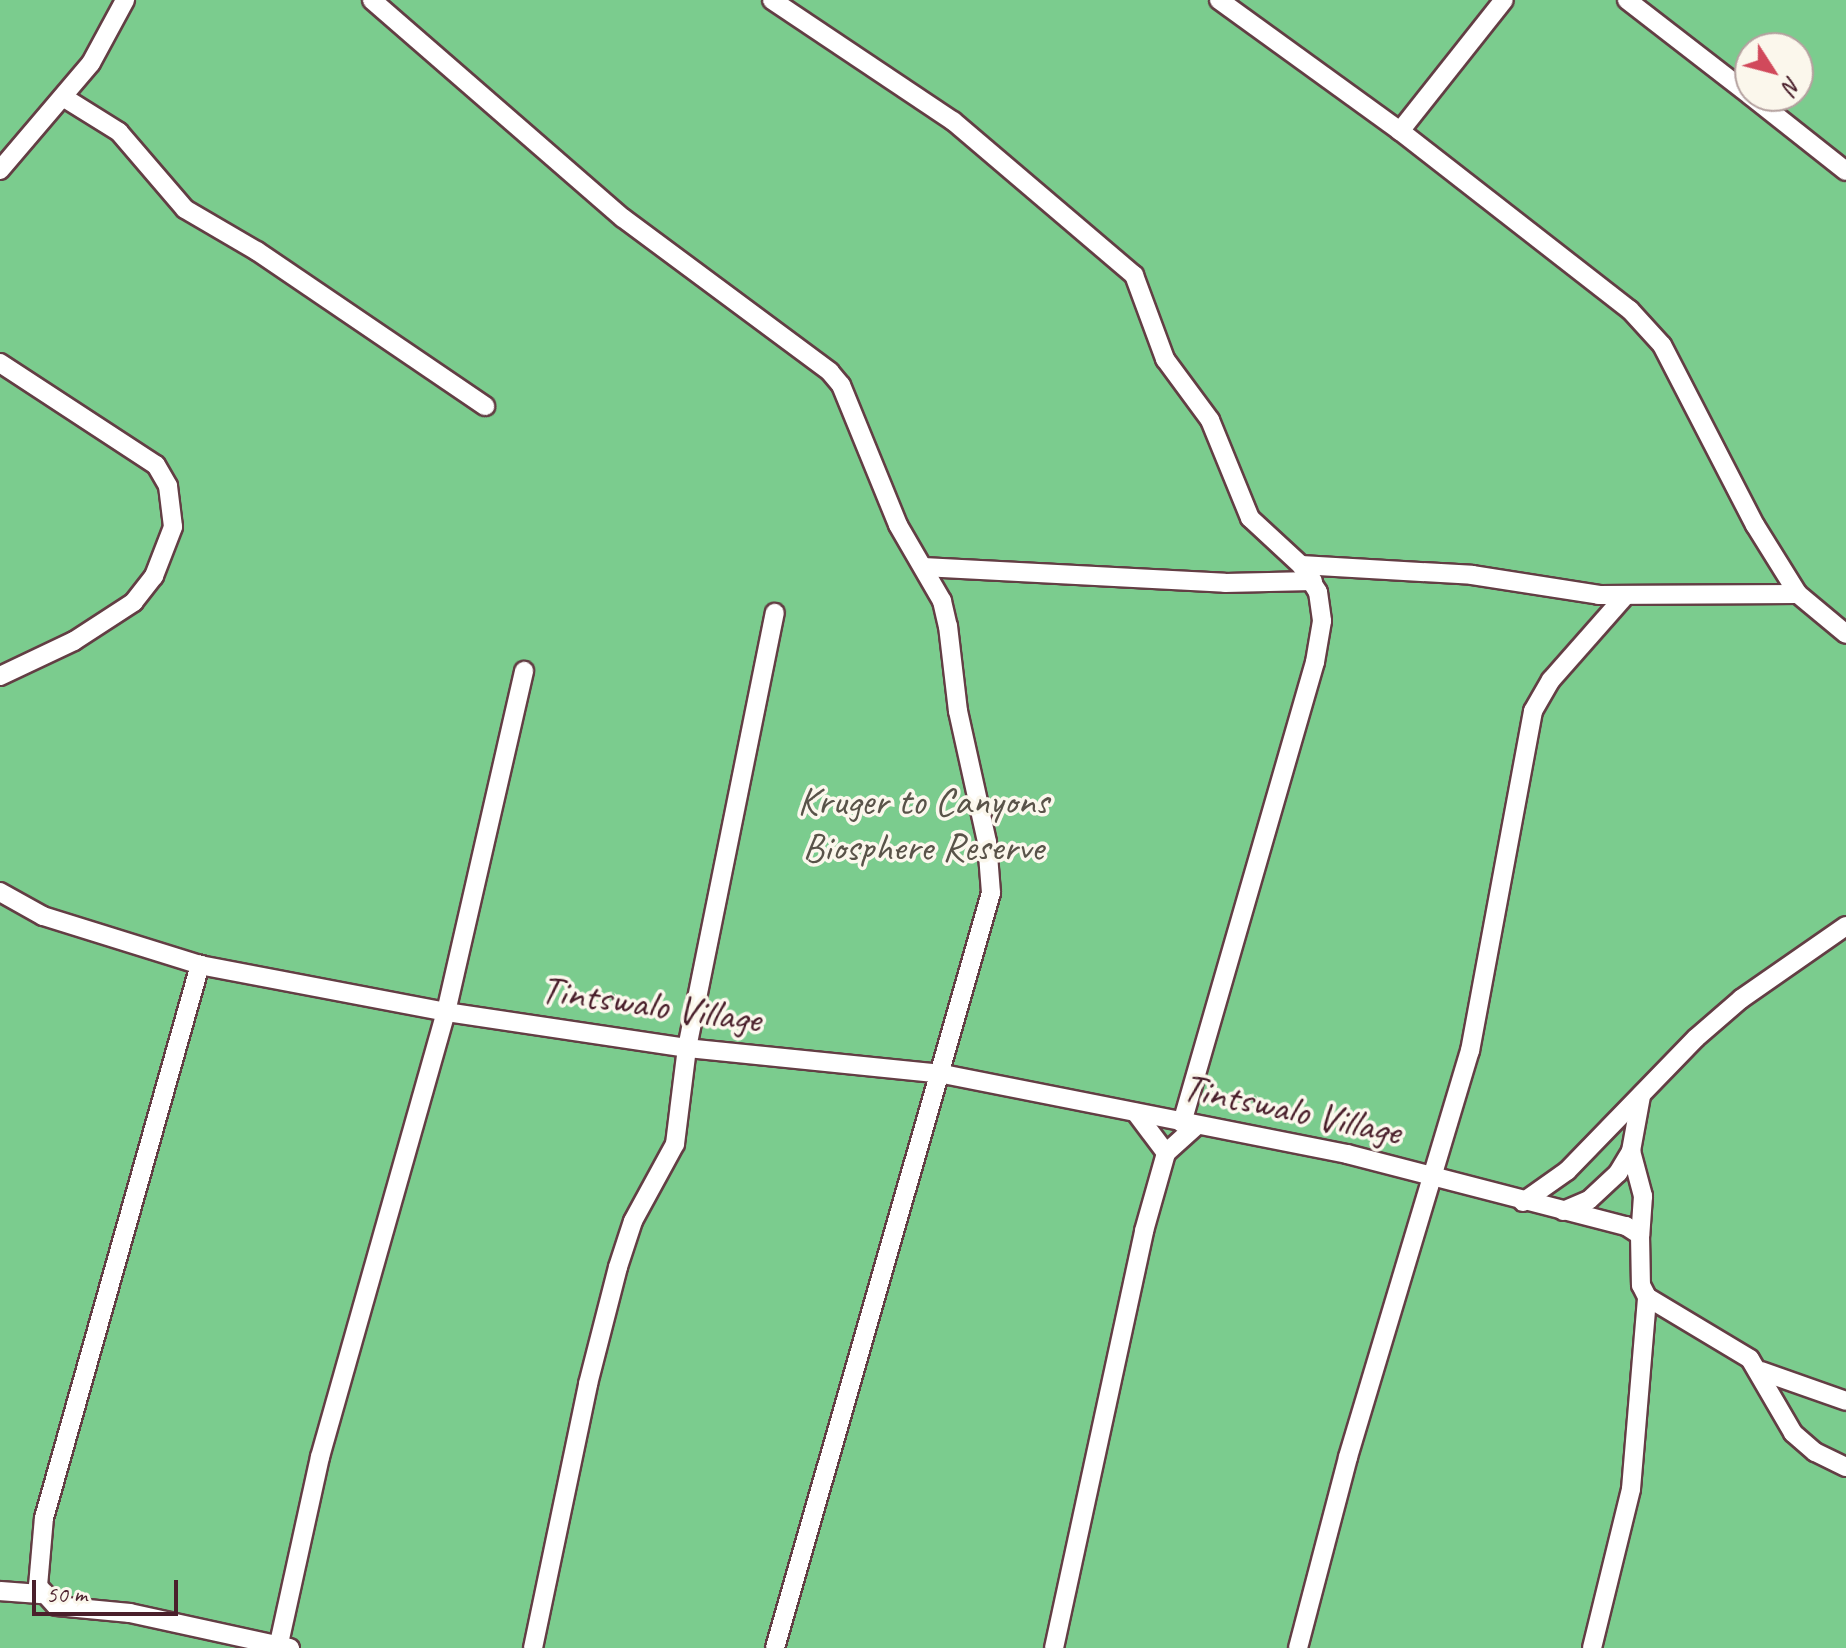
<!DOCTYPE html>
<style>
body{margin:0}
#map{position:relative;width:1846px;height:1648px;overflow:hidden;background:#f3ecd5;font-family:Caveat,sans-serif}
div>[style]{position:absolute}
.green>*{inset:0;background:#7bcc8e}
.roads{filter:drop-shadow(2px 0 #633e44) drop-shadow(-2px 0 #633e44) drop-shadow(0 2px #633e44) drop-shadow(0 -2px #633e44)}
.street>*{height:18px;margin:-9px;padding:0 9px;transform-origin:9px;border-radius:9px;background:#fff}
span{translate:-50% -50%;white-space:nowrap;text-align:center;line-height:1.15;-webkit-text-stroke:7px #fbf7ec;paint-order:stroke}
.park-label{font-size:40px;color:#595349}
.street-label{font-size:40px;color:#4a1f2b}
.north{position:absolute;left:1734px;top:32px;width:80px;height:80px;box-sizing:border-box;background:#fbf7ec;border:2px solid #b4a19f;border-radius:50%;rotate:126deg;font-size:22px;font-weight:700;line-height:32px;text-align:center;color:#4a1f2b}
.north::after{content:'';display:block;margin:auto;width:28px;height:36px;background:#d1495b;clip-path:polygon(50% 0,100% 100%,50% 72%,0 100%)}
.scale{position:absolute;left:32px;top:1580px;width:146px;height:36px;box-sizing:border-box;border:4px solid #4a1f2b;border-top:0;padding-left:10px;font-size:24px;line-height:28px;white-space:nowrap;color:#4a1f2b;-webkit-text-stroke:6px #fbf7ec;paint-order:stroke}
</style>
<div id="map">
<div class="green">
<i style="clip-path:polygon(evenodd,0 0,1846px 0,1846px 1648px,0 1648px,0 0,1750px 48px,1798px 48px,1798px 96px,1750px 96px,1750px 48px)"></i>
</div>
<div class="roads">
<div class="street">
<i style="left:372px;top:0;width:332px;rotate:41deg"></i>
<i style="left:623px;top:218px;width:258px;rotate:36.6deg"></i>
<i style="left:830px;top:372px;width:17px;rotate:50deg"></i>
<i style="left:841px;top:385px;width:151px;rotate:67.8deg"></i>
<i style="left:898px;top:525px;width:88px;rotate:59.9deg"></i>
<i style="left:942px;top:601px;width:26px;rotate:77deg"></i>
<i style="left:948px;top:626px;width:86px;rotate:83.3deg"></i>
<i style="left:958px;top:711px;width:134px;rotate:77.5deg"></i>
<i style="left:987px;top:842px;width:51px;rotate:85.5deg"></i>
<i style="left:991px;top:893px;width:785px;rotate:105.97deg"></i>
<i style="left:772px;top:0;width:218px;rotate:33.8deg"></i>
<i style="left:953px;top:121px;width:238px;rotate:40.4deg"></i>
<i style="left:1134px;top:275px;width:90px;rotate:69.7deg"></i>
<i style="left:1165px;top:359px;width:76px;rotate:53.6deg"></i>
<i style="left:1210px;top:420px;width:106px;rotate:67.8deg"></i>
<i style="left:1250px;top:518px;width:69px;rotate:42.7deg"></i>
<i style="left:1301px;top:565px;width:32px;rotate:58deg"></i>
<i style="left:1318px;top:592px;width:29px;rotate:82deg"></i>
<i style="left:1322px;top:621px;width:42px;rotate:99.7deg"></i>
<i style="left:1315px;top:662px;width:480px;rotate:106.1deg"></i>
<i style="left:1219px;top:0;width:223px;rotate:35.9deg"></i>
<i style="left:1400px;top:131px;width:291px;rotate:37.9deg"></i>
<i style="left:1630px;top:310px;width:47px;rotate:47.6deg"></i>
<i style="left:1662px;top:345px;width:203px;rotate:62.7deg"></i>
<i style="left:1755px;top:525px;width:81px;rotate:58.1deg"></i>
<i style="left:1798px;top:594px;width:62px;rotate:39.8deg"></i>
<i style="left:1627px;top:0;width:155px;rotate:37.7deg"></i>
<i style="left:1751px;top:96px;width:121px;rotate:38.3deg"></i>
<i style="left:63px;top:97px;width:66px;rotate:32deg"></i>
<i style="left:119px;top:132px;width:101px;rotate:49.4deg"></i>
<i style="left:185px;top:209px;width:83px;rotate:30.3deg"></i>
<i style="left:257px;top:251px;width:276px;rotate:34.2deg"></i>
<i style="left:1400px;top:131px;width:167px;rotate:-51.6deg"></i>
<i style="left:0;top:170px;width:140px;rotate:-49.6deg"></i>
<i style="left:91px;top:63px;width:72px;rotate:-61.6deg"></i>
<i style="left:0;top:363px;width:186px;rotate:33.2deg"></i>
<i style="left:156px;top:465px;width:24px;rotate:60deg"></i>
<i style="left:168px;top:486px;width:41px;rotate:83deg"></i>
<i style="left:173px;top:527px;width:53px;rotate:111.2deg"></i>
<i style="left:154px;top:576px;width:33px;rotate:128deg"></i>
<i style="left:134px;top:602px;width:72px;rotate:147deg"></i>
<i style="left:74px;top:641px;width:82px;rotate:154.7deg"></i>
<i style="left:1301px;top:565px;width:171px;rotate:3.3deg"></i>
<i style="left:1472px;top:575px;width:129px;rotate:8.9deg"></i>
<i style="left:1599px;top:595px;width:199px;rotate:-0.3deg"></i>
<i style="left:923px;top:567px;width:302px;rotate:3deg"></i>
<i style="left:1225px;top:583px;width:88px;rotate:-1.3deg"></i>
<i style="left:0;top:892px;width:49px;rotate:29.2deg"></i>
<i style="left:43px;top:916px;width:164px;rotate:17.3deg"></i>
<i style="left:1136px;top:1113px;width:50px;rotate:53.1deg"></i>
<i style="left:1631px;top:1151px;width:47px;rotate:75.1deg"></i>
<i style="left:1643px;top:1196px;width:39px;rotate:94deg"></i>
<i style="left:1523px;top:1202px;width:54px;rotate:-35.2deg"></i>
<i style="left:1567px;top:1171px;width:185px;rotate:-45.9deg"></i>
<i style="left:1696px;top:1038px;width:60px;rotate:-40.9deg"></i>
<i style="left:1741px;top:999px;width:128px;rotate:-34.8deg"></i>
<i style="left:1563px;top:1211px;width:28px;rotate:-23deg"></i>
<i style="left:1589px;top:1200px;width:40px;rotate:-43deg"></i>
<i style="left:1618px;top:1173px;width:26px;rotate:-59deg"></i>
<i style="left:1631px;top:1151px;width:56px;rotate:-79.7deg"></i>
<i style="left:1761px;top:1371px;width:90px;rotate:19.4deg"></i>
<i style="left:0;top:1591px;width:41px;rotate:4.2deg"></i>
<i style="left:278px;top:1648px;width:196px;rotate:-77.6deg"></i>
<i style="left:320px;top:1457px;width:462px;rotate:-74.2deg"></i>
<i style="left:446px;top:1012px;width:350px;rotate:-77.1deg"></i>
<i style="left:290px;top:1648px;width:164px;rotate:-167.7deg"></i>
<i style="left:130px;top:1613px;width:74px;rotate:-174.6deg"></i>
<i style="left:56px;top:1606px;width:27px;rotate:-132deg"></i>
<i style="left:38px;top:1586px;width:68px;rotate:-85deg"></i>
<i style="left:44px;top:1518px;width:575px;rotate:-74.25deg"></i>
<i style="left:200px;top:965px;width:250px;rotate:10.8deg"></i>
<i style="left:446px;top:1012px;width:244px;rotate:8.5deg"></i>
<i style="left:687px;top:1048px;width:257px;rotate:5.8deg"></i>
<i style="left:943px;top:1074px;width:412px;rotate:11.2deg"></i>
<i style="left:1347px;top:1154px;width:288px;rotate:14.5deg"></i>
<i style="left:1626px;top:1226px;width:17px;rotate:33deg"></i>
<i style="left:1640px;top:1235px;width:50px;rotate:88.9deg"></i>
<i style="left:1641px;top:1285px;width:13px;rotate:63deg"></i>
<i style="left:1647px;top:1297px;width:120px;rotate:31deg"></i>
<i style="left:1750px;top:1359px;width:86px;rotate:59.8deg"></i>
<i style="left:1793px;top:1433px;width:29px;rotate:41deg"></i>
<i style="left:1815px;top:1452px;width:34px;rotate:26deg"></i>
<i style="left:533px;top:1648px;width:270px;rotate:-78.2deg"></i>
<i style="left:588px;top:1384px;width:121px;rotate:-75.6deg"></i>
<i style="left:618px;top:1267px;width:48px;rotate:-71.9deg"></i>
<i style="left:633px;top:1221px;width:88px;rotate:-61.4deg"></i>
<i style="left:675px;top:1144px;width:97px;rotate:-82.9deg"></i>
<i style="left:687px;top:1048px;width:444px;rotate:-78.6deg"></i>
<i style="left:1054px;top:1648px;width:427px;rotate:-77.8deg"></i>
<i style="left:1144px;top:1231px;width:81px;rotate:-74.2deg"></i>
<i style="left:1166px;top:1153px;width:40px;rotate:-42deg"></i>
<i style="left:1298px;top:1648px;width:197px;rotate:-75.3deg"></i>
<i style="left:1348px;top:1457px;width:424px;rotate:-73.3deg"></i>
<i style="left:1470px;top:1051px;width:346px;rotate:-79.5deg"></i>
<i style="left:1533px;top:711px;width:36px;rotate:-60deg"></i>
<i style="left:1551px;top:680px;width:112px;rotate:-48.6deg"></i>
<i style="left:1592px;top:1648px;width:164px;rotate:-76.2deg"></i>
<i style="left:1631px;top:1489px;width:193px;rotate:-85.2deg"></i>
</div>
</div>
<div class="park-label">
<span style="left:923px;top:824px">Kruger to Canyons<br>Biosphere Reserve</span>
</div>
<div class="street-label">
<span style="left:651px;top:1004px;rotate:8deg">Tintswalo Village</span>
<span style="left:1292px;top:1109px;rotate:12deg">Tintswalo Village</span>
</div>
<div class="north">N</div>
<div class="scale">50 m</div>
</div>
